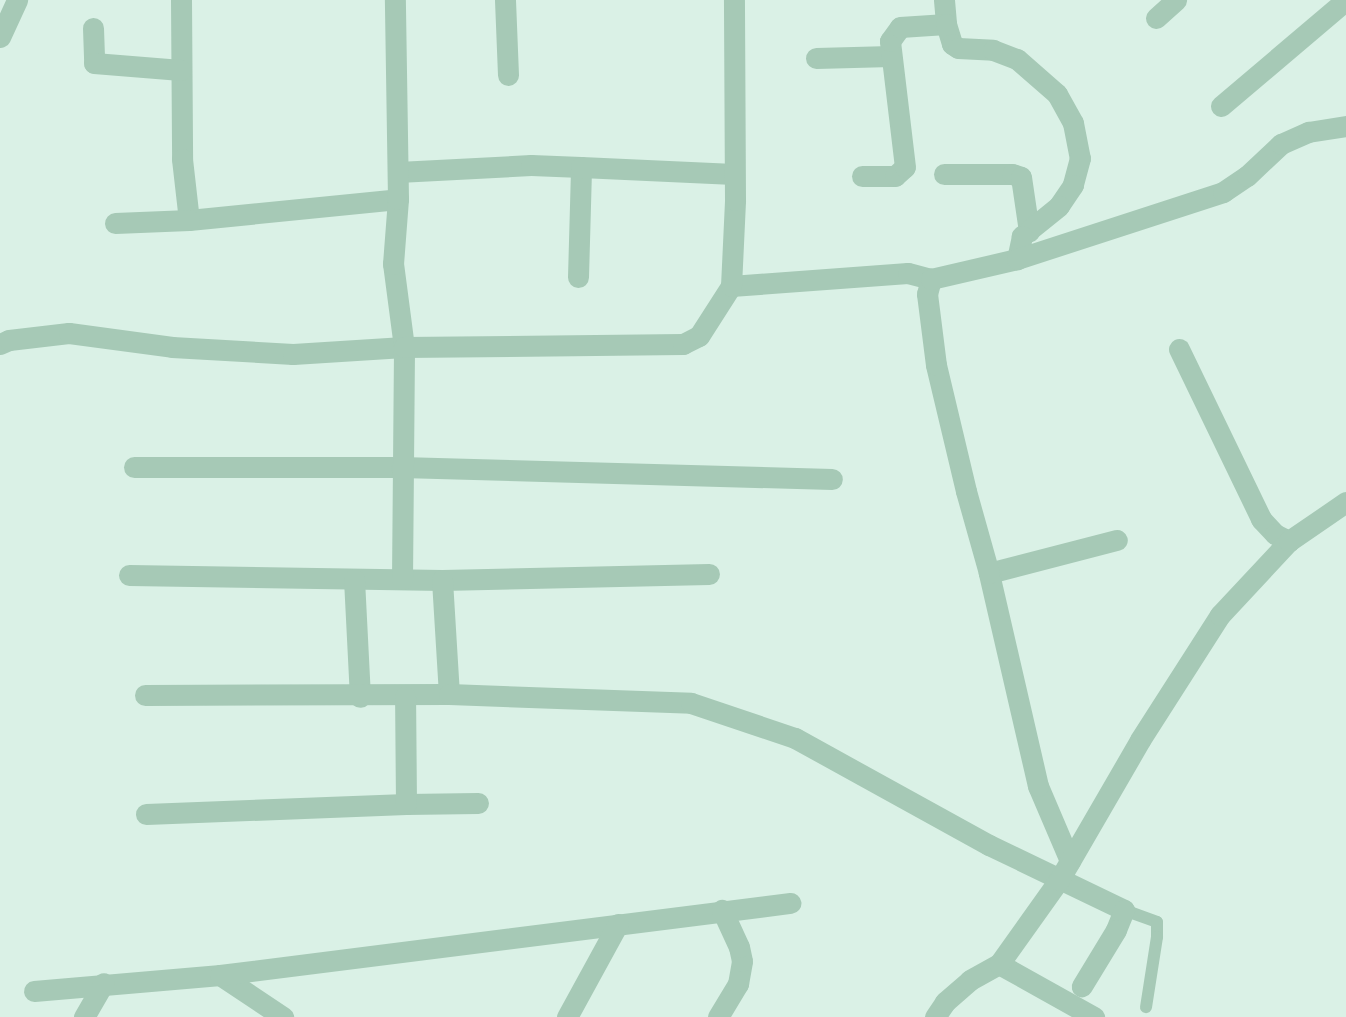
<!DOCTYPE html>
<style>
body{margin:0}
#map{position:relative;width:1346px;height:1017px;overflow:hidden;background:#daf1e6;font-family:"Noto Sans",sans-serif}
div>[style]{position:absolute}
.lane>*{height:12px;margin:-6px;padding:0 6px;transform-origin:6px;border-radius:6px;background:#a6c9b6}
.street>*{height:21px;margin:-10.5px;padding:0 10.5px;transform-origin:10.5px;border-radius:10.5px;background:#a6c9b6}
span{translate:-50% -50%;white-space:nowrap;text-align:center;line-height:1.15;-webkit-text-stroke:5px #e6f9f0;paint-order:stroke}
</style>
<div id="map">
<div class="lane">
<i style="left:1124px;top:910px;width:35px;rotate:20deg"></i>
<i style="left:1157px;top:922px;width:15px;rotate:90deg"></i>
<i style="left:1157px;top:937px;width:71px;rotate:98.9deg"></i>
</div>
<div class="street">
<i style="left:181px;top:0;width:159px;rotate:89.6deg"></i>
<i style="left:182px;top:159px;width:61px;rotate:83.5deg"></i>
<i style="left:189px;top:220px;width:210px;rotate:-5.7deg"></i>
<i style="left:505px;top:0;width:75px;rotate:87.7deg"></i>
<i style="left:944px;top:0;width:24px;rotate:85deg"></i>
<i style="left:1156px;top:18px;width:27px;rotate:-42deg"></i>
<i style="left:93px;top:28px;width:35px;rotate:88deg"></i>
<i style="left:94px;top:63px;width:87px;rotate:4.6deg"></i>
<i style="left:0;top:37px;width:41px;rotate:-65.3deg"></i>
<i style="left:816px;top:58px;width:75px;rotate:-1.5deg"></i>
<i style="left:1221px;top:106px;width:164px;rotate:-40.3deg"></i>
<i style="left:398px;top:172px;width:133px;rotate:-3deg"></i>
<i style="left:531px;top:165px;width:50px;rotate:2.3deg"></i>
<i style="left:944px;top:174px;width:68px"></i>
<i style="left:1012px;top:174px;width:9px;rotate:18deg"></i>
<i style="left:1021px;top:177px;width:55px;rotate:81.6deg"></i>
<i style="left:862px;top:176px;width:33px"></i>
<i style="left:895px;top:176px;width:13px;rotate:-42deg"></i>
<i style="left:905px;top:167px;width:127px;rotate:-96.8deg"></i>
<i style="left:890px;top:41px;width:17px;rotate:-54deg"></i>
<i style="left:900px;top:27px;width:46px;rotate:-3.7deg"></i>
<i style="left:946px;top:24px;width:21px;rotate:73deg"></i>
<i style="left:952px;top:44px;width:7px;rotate:34deg"></i>
<i style="left:958px;top:48px;width:35px;rotate:3deg"></i>
<i style="left:993px;top:50px;width:26px;rotate:21deg"></i>
<i style="left:1017px;top:59px;width:53px;rotate:41.2deg"></i>
<i style="left:1057px;top:94px;width:33px;rotate:61deg"></i>
<i style="left:1073px;top:123px;width:36px;rotate:79deg"></i>
<i style="left:1080px;top:158px;width:28px;rotate:105deg"></i>
<i style="left:1073px;top:185px;width:25px;rotate:124deg"></i>
<i style="left:1059px;top:206px;width:48px;rotate:141deg"></i>
<i style="left:1022px;top:236px;width:24px;rotate:102deg"></i>
<i style="left:115px;top:223px;width:74px;rotate:-2.3deg"></i>
<i style="left:578px;top:277px;width:110px;rotate:-88.4deg"></i>
<i style="left:581px;top:167px;width:153px;rotate:2.6deg"></i>
<i style="left:731px;top:286px;width:177px;rotate:-4.2deg"></i>
<i style="left:908px;top:273px;width:24px;rotate:15deg"></i>
<i style="left:0;top:344px;width:10px;rotate:-24deg"></i>
<i style="left:9px;top:340px;width:60px;rotate:-6.7deg"></i>
<i style="left:69px;top:333px;width:104px;rotate:7.7deg"></i>
<i style="left:172px;top:347px;width:121px;rotate:3.3deg"></i>
<i style="left:293px;top:354px;width:111px;rotate:-3.6deg"></i>
<i style="left:404px;top:347px;width:84px;rotate:-97.5deg"></i>
<i style="left:393px;top:264px;width:65px;rotate:-85.6deg"></i>
<i style="left:398px;top:199px;width:199px;rotate:-90.9deg"></i>
<i style="left:1179px;top:349px;width:189px;rotate:64.2deg"></i>
<i style="left:1261px;top:519px;width:21px;rotate:47deg"></i>
<i style="left:1275px;top:534px;width:16px;rotate:27deg"></i>
<i style="left:134px;top:467px;width:267px"></i>
<i style="left:401px;top:467px;width:431px;rotate:1.6deg"></i>
<i style="left:989px;top:573px;width:132px;rotate:-14.5deg"></i>
<i style="left:129px;top:575px;width:313px;rotate:0.9deg"></i>
<i style="left:442px;top:580px;width:267px;rotate:-1.3deg"></i>
<i style="left:354px;top:579px;width:118px;rotate:87.1deg"></i>
<i style="left:402px;top:579px;width:232px;rotate:-89.5deg"></i>
<i style="left:404px;top:347px;width:279px;rotate:-0.6deg"></i>
<i style="left:683px;top:344px;width:18px;rotate:-27deg"></i>
<i style="left:699px;top:336px;width:59px;rotate:-57.4deg"></i>
<i style="left:731px;top:286px;width:86px;rotate:-87.3deg"></i>
<i style="left:735px;top:200px;width:200px;rotate:-90.3deg"></i>
<i style="left:442px;top:580px;width:114px;rotate:86.5deg"></i>
<i style="left:145px;top:695px;width:304px;rotate:-0.2deg"></i>
<i style="left:449px;top:694px;width:242px;rotate:2.1deg"></i>
<i style="left:691px;top:703px;width:110px;rotate:18.6deg"></i>
<i style="left:795px;top:738px;width:222px;rotate:28.9deg"></i>
<i style="left:989px;top:845px;width:150px;rotate:25.7deg"></i>
<i style="left:1124px;top:910px;width:22px;rotate:112deg"></i>
<i style="left:1116px;top:930px;width:66px;rotate:121.3deg"></i>
<i style="left:406px;top:804px;width:72px;rotate:-0.8deg"></i>
<i style="left:146px;top:814px;width:260px;rotate:-2.2deg"></i>
<i style="left:406px;top:804px;width:107px;rotate:-90.5deg"></i>
<i style="left:1070px;top:861px;width:82px;rotate:-113.1deg"></i>
<i style="left:1038px;top:786px;width:219px;rotate:-103deg"></i>
<i style="left:989px;top:573px;width:85px;rotate:-105.7deg"></i>
<i style="left:966px;top:491px;width:130px;rotate:-103.4deg"></i>
<i style="left:936px;top:365px;width:72px;rotate:-97.2deg"></i>
<i style="left:927px;top:294px;width:16px;rotate:-75deg"></i>
<i style="left:931px;top:279px;width:88px;rotate:-13.1deg"></i>
<i style="left:1017px;top:259px;width:217px;rotate:-18deg"></i>
<i style="left:1223px;top:192px;width:29px;rotate:-34deg"></i>
<i style="left:1247px;top:176px;width:47px;rotate:-43.3deg"></i>
<i style="left:1281px;top:144px;width:30px;rotate:-24deg"></i>
<i style="left:1308px;top:132px;width:38px;rotate:-9deg"></i>
<i style="left:999px;top:964px;width:109px;rotate:29.2deg"></i>
<i style="left:220px;top:975px;width:76px;rotate:33.7deg"></i>
<i style="left:34px;top:991px;width:187px;rotate:-4.9deg"></i>
<i style="left:220px;top:975px;width:575px;rotate:-7.2deg"></i>
<i style="left:84px;top:1017px;width:39px;rotate:-60deg"></i>
<i style="left:567px;top:1017px;width:106px;rotate:-61.3deg"></i>
<i style="left:718px;top:1017px;width:39px;rotate:-59deg"></i>
<i style="left:738px;top:984px;width:23px;rotate:-80deg"></i>
<i style="left:742px;top:961px;width:14px;rotate:-102deg"></i>
<i style="left:739px;top:947px;width:41px;rotate:-114.7deg"></i>
<i style="left:935px;top:1017px;width:18px;rotate:-56deg"></i>
<i style="left:945px;top:1002px;width:33px;rotate:-41deg"></i>
<i style="left:970px;top:980px;width:33px;rotate:-29deg"></i>
<i style="left:999px;top:964px;width:103px;rotate:-54.5deg"></i>
<i style="left:1059px;top:880px;width:162px;rotate:-59.9deg"></i>
<i style="left:1140px;top:740px;width:148px;rotate:-57.4deg"></i>
<i style="left:1220px;top:615px;width:101px;rotate:-47deg"></i>
<i style="left:1289px;top:541px;width:69px;rotate:-34.4deg"></i>
</div>
</div>
